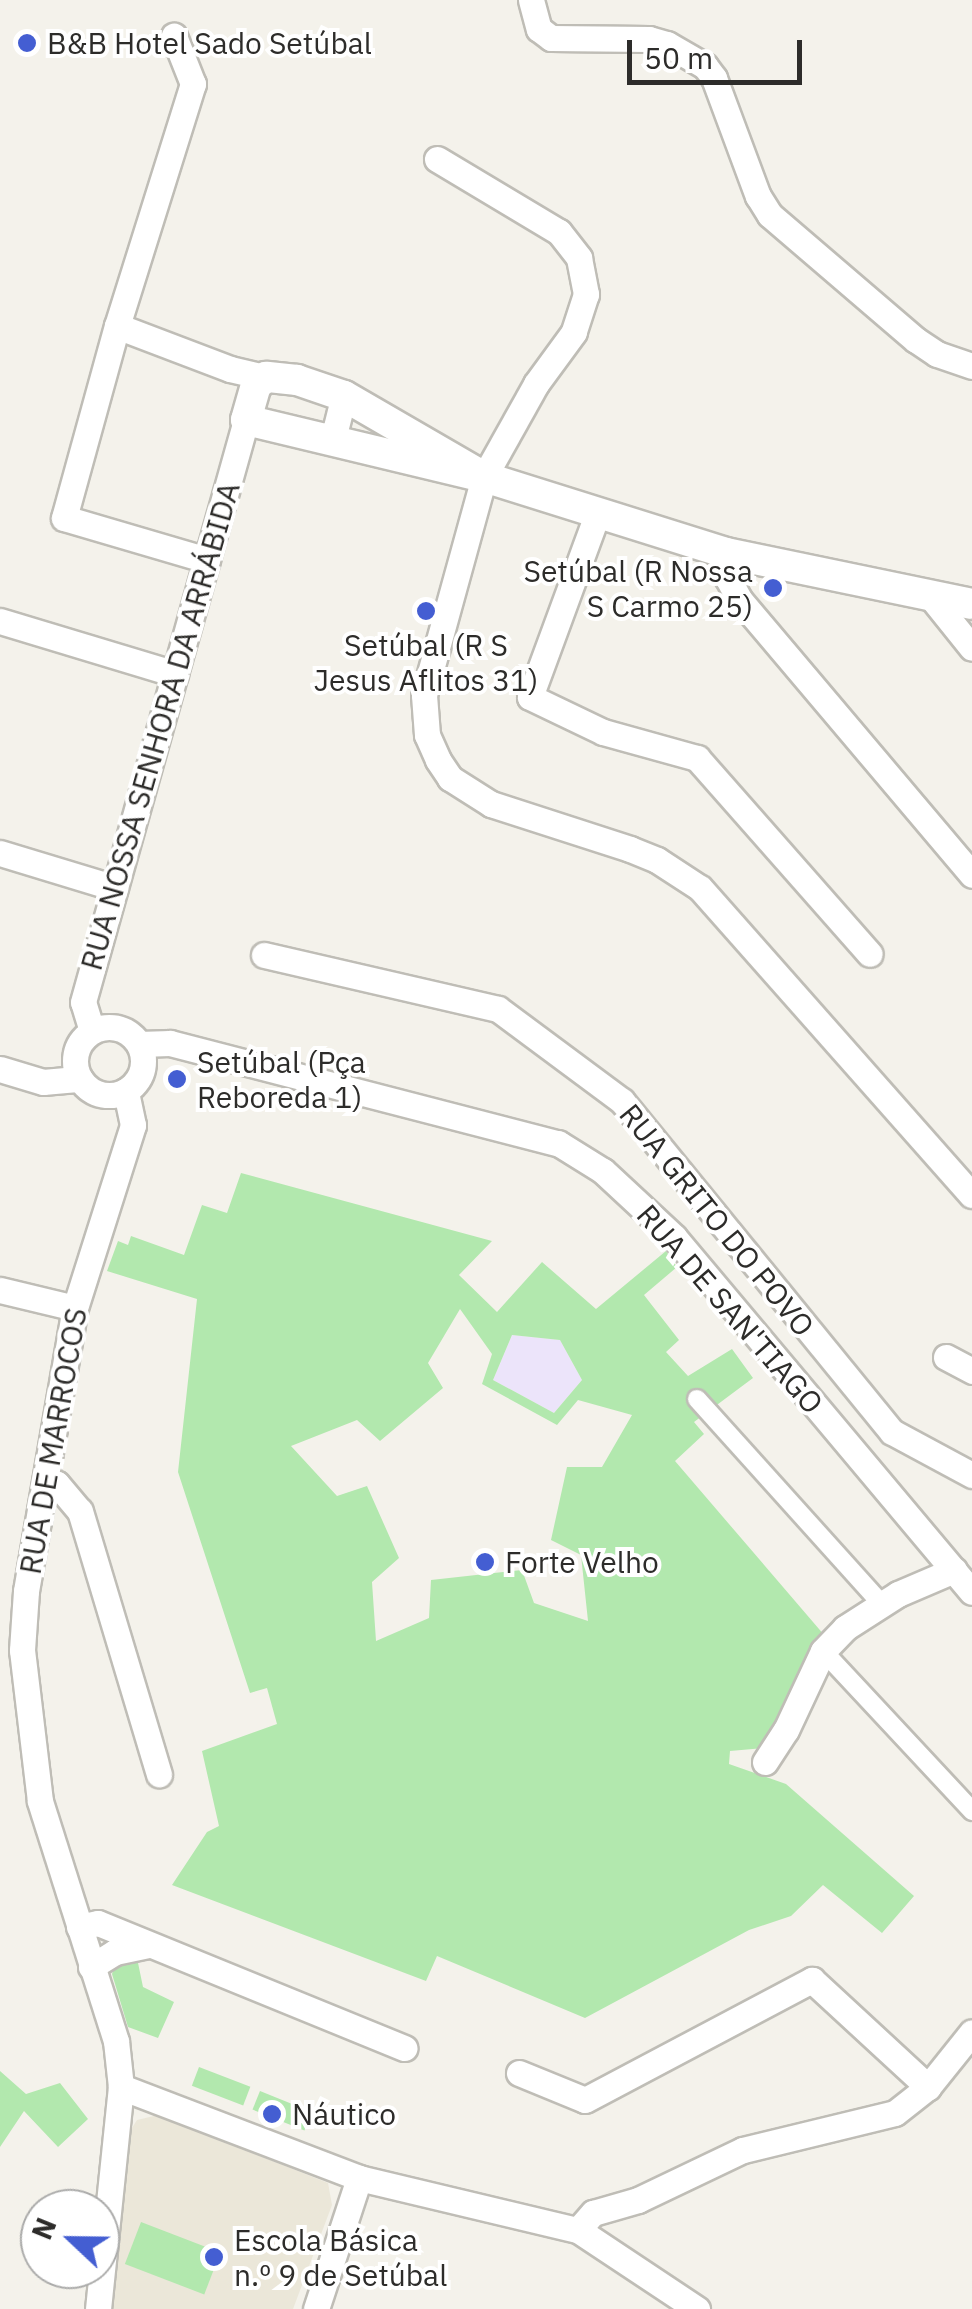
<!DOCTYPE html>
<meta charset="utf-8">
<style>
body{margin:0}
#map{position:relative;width:972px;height:2309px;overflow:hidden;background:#f4f2eb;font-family:"IBM Plex Sans",sans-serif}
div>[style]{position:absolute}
.industrial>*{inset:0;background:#ece4fa}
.built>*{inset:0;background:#ebe7d9}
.green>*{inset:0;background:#b2e8ae;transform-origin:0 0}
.roads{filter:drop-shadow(2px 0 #bfbdb6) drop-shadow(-2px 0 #bfbdb6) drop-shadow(0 2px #bfbdb6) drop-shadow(0 -2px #bfbdb6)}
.pedestrian>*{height:18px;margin:-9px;padding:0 9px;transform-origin:9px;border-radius:9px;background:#fff}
.minor>*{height:25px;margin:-12.5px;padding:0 12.5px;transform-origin:12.5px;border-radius:12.5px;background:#fff}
.minor>.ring{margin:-12.5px;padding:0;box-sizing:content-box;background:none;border:25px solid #fff;border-radius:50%}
.tertiary>*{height:30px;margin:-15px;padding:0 15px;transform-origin:15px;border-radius:15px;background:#fff}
.dots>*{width:28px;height:28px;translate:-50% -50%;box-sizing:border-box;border:5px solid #fff;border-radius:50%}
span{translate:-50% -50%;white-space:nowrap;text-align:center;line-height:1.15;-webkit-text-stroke:8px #fff;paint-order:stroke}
.poi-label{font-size:30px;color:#2d2c2a}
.left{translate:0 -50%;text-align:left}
.right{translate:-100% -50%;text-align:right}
.street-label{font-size:30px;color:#2d2c2a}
.north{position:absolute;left:20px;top:2189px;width:100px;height:100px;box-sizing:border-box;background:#fff;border:2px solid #ababaa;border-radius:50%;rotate:292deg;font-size:28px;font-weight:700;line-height:40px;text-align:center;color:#2d2c2a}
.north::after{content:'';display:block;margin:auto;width:35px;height:45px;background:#445ed2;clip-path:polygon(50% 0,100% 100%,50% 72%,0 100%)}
.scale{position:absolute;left:627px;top:40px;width:175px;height:45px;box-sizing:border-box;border:5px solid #2d2c2a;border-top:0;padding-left:12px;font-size:30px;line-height:35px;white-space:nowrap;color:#2d2c2a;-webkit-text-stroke:8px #fff;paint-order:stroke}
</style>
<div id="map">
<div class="industrial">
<i style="clip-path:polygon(512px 1335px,560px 1340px,582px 1380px,554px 1413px,493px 1380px)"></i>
</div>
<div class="built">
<i style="clip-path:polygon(158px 2115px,328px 2183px,332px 2205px,293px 2309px,110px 2309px,127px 2136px,137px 2120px)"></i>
</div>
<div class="green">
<i style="clip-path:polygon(evenodd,241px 1173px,492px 1241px,459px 1275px,497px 1312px,542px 1262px,596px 1309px,666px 1251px,677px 1267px,644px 1295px,679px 1340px,666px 1352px,688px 1376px,732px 1349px,753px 1378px,694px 1422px,704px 1434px,675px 1461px,825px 1636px,765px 1748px,730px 1751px,729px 1764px,786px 1784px,914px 1896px,882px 1933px,823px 1885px,791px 1916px,749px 1930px,585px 2018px,437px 1956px,426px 1981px,172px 1885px,207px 1832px,219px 1826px,202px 1751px,277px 1724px,267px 1688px,250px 1693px,178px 1472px,197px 1299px,107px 1271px,118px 1241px,128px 1245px,131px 1236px,184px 1255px,202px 1205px,227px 1213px,241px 1173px,460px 1309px,492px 1354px,482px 1384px,557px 1425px,578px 1400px,632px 1415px,602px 1467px,567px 1467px,551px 1540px,581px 1555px,588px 1621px,534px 1603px,522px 1570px,431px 1580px,429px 1618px,376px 1641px,372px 1582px,399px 1558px,367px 1486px,337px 1496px,291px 1446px,357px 1420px,380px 1441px,443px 1388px,428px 1363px,460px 1309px,241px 1173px,512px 1335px,560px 1340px,582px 1380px,554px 1413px,493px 1380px,512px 1335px)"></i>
<i style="clip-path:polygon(137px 1958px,143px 1987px,174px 2002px,158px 2038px,128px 2027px,112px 1974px,115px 1964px)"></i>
<i style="left:199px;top:2067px;width:55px;height:20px;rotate:21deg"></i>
<i style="clip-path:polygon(0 2071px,26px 2094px,60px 2083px,88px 2119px,58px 2147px,24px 2111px,0 2147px)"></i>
<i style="left:260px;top:2091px;width:56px;height:20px;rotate:22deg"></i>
<i style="left:141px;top:2222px;width:85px;height:45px;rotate:21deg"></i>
</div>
<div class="roads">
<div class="pedestrian">
<i style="left:697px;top:1399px;width:275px;rotate:48deg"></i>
<i style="left:823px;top:1651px;width:219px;rotate:47deg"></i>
</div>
<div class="minor">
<i style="left:531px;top:0;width:30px;rotate:75deg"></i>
<i style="left:539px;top:29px;width:15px;rotate:37deg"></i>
<i style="left:551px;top:38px;width:98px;rotate:0.6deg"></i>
<i style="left:649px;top:39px;width:19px;rotate:16deg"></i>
<i style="left:667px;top:44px;width:44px;rotate:30.1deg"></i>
<i style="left:705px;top:66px;width:15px;rotate:53deg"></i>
<i style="left:714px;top:78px;width:126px;rotate:69.6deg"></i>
<i style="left:758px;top:196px;width:22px;rotate:58deg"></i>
<i style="left:770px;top:215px;width:192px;rotate:40.6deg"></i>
<i style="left:916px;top:340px;width:25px;rotate:34deg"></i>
<i style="left:937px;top:354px;width:37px;rotate:19deg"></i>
<i style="left:437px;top:159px;width:142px;rotate:30.9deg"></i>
<i style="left:559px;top:232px;width:33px;rotate:52deg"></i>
<i style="left:579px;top:258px;width:37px;rotate:79deg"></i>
<i style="left:586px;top:294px;width:40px;rotate:108deg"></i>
<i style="left:574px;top:332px;width:64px;rotate:126.2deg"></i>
<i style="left:536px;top:384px;width:107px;rotate:119.2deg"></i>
<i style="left:484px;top:477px;width:226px;rotate:105.4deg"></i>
<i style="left:424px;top:695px;width:40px;rotate:85.7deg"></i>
<i style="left:427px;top:735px;width:27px;rotate:66deg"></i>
<i style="left:438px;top:760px;width:22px;rotate:56deg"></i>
<i style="left:450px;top:778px;width:49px;rotate:32.4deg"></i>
<i style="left:491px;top:804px;width:146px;rotate:17.9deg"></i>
<i style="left:630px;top:849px;width:29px;rotate:22deg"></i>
<i style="left:657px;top:860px;width:51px;rotate:33.1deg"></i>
<i style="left:700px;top:888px;width:410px;rotate:48.5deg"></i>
<i style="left:117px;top:326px;width:254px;rotate:-72.6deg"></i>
<i style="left:193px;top:84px;width:52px;rotate:-111.6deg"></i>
<i style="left:323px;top:438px;width:14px;rotate:-30deg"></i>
<i style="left:335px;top:431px;width:36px;rotate:-76deg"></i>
<i style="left:598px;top:512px;width:197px;rotate:110.2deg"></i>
<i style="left:530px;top:697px;width:81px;rotate:25.6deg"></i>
<i style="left:603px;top:732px;width:98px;rotate:15.5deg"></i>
<i style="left:697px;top:758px;width:261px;rotate:48.6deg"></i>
<i style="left:726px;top:553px;width:24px;rotate:88deg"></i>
<i style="left:727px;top:577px;width:25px;rotate:61deg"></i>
<i style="left:739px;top:599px;width:361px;rotate:49.8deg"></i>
<i style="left:207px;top:560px;width:149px;rotate:-163.6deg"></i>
<i style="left:64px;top:518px;width:199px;rotate:-74.6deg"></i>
<i style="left:117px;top:326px;width:121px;rotate:20.8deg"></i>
<i style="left:230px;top:369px;width:37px;rotate:13deg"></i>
<i style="left:931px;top:597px;width:65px;rotate:51.2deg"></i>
<i style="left:0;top:621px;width:183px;rotate:16.8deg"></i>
<i style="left:0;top:853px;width:120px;rotate:16.9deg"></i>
<i style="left:264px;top:955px;width:240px;rotate:13deg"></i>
<i style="left:498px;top:1009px;width:154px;rotate:36.6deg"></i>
<i style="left:622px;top:1101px;width:427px;rotate:50.8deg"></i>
<i style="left:892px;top:1432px;width:91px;rotate:28.3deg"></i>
<i class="ring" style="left:75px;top:1027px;width:43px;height:43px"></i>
<i style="left:92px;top:1031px;width:30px;rotate:-107deg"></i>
<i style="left:83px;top:1002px;width:604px;rotate:-74.35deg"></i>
<i style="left:139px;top:1044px;width:31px;rotate:-2deg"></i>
<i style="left:170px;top:1043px;width:401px;rotate:14.5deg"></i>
<i style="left:558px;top:1143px;width:53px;rotate:31.9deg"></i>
<i style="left:603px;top:1171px;width:97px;rotate:42.9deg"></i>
<i style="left:674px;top:1237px;width:463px;rotate:50deg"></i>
<i style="left:0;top:1069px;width:45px;rotate:16.8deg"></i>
<i style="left:43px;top:1082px;width:37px;rotate:-5deg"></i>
<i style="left:0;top:1290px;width:77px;rotate:13.5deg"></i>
<i style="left:946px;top:1357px;width:30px;rotate:28deg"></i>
<i style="left:46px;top:1481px;width:11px;rotate:15deg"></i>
<i style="left:57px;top:1484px;width:35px;rotate:50deg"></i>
<i style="left:80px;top:1511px;width:275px;rotate:73.3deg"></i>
<i style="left:765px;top:1762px;width:38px;rotate:-57deg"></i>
<i style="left:786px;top:1730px;width:87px;rotate:-64.9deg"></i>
<i style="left:823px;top:1651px;width:32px;rotate:-46deg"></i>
<i style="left:845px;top:1628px;width:63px;rotate:-32.7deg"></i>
<i style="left:898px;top:1594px;width:61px;rotate:-23.2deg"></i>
<i style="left:79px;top:1927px;width:19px;rotate:-12deg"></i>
<i style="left:98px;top:1923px;width:331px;rotate:22.2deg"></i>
<i style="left:91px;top:1967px;width:28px;rotate:-32deg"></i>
<i style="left:115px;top:1952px;width:34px;rotate:-12deg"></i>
<i style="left:519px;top:2073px;width:71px;rotate:22.2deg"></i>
<i style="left:585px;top:2100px;width:257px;rotate:-27.9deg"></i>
<i style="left:812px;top:1980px;width:158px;rotate:42.7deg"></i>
<i style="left:121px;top:2087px;width:255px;rotate:20.9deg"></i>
<i style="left:359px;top:2178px;width:225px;rotate:13.4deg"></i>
<i style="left:578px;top:2230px;width:143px;rotate:33.6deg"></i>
<i style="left:578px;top:2230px;width:23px;rotate:-49deg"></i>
<i style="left:593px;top:2213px;width:47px;rotate:-16.1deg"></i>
<i style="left:638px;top:2200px;width:116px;rotate:-25.5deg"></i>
<i style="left:743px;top:2150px;width:156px;rotate:-13.7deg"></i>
<i style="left:895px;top:2113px;width:42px;rotate:-38.2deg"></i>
<i style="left:928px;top:2087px;width:70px;rotate:-51.3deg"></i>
<i style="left:98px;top:2309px;width:223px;rotate:-84.1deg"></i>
<i style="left:121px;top:2087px;width:46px;rotate:-96.2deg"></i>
<i style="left:116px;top:2041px;width:252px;rotate:-107.6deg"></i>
<i style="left:40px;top:1801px;width:152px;rotate:-96.8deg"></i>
<i style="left:22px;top:1650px;width:59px;rotate:-86.1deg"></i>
<i style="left:26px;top:1591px;width:287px;rotate:-80.2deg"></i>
<i style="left:75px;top:1308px;width:192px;rotate:-72.4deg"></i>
<i style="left:133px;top:1125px;width:35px;rotate:-102deg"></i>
<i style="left:316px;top:2309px;width:138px;rotate:-71.8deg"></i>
</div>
<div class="tertiary">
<i style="left:484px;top:477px;width:162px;rotate:-149.9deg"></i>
<i style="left:344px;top:396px;width:50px;rotate:-161.2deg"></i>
<i style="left:297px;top:380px;width:31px;rotate:-174deg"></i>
<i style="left:266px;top:377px;width:13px;rotate:141deg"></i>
<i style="left:256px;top:385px;width:36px;rotate:106deg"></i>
<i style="left:246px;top:420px;width:245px;rotate:13.5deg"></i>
<i style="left:484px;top:477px;width:254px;rotate:17.4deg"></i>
<i style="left:726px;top:553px;width:251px;rotate:11.7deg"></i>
</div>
</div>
<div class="dots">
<i style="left:27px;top:43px;background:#445ed2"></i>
<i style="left:773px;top:588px;background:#445ed2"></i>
<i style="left:426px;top:611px;background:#445ed2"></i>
<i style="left:177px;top:1079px;background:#445ed2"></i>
<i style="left:485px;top:1562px;background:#445ed2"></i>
<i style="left:272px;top:2114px;background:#445ed2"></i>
<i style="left:214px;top:2257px;background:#445ed2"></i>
</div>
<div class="poi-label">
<span class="left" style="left:47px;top:43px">B&amp;B Hotel Sado Setúbal</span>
<span class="right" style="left:753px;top:588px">Setúbal (R Nossa<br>S Carmo 25)</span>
<span style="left:426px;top:662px">Setúbal (R S<br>Jesus Aflitos 31)</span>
<span class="left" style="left:197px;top:1079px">Setúbal (Pça<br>Reboreda 1)</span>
<span class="left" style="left:505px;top:1562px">Forte Velho</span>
<span class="left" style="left:292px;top:2114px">Náutico</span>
<span class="left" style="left:234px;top:2257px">Escola Básica<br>n.º 9 de Setúbal</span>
</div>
<div class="street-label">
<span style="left:160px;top:726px;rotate:-74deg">RUA NOSSA SENHORA DA ARRÁBIDA</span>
<span style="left:717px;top:1220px;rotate:51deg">RUA GRITO DO POVO</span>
<span style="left:730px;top:1309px;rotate:49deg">RUA DE SAN'TIAGO</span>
<span style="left:53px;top:1441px;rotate:-80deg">RUA DE MARROCOS</span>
</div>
<div class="north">N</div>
<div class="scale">50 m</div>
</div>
